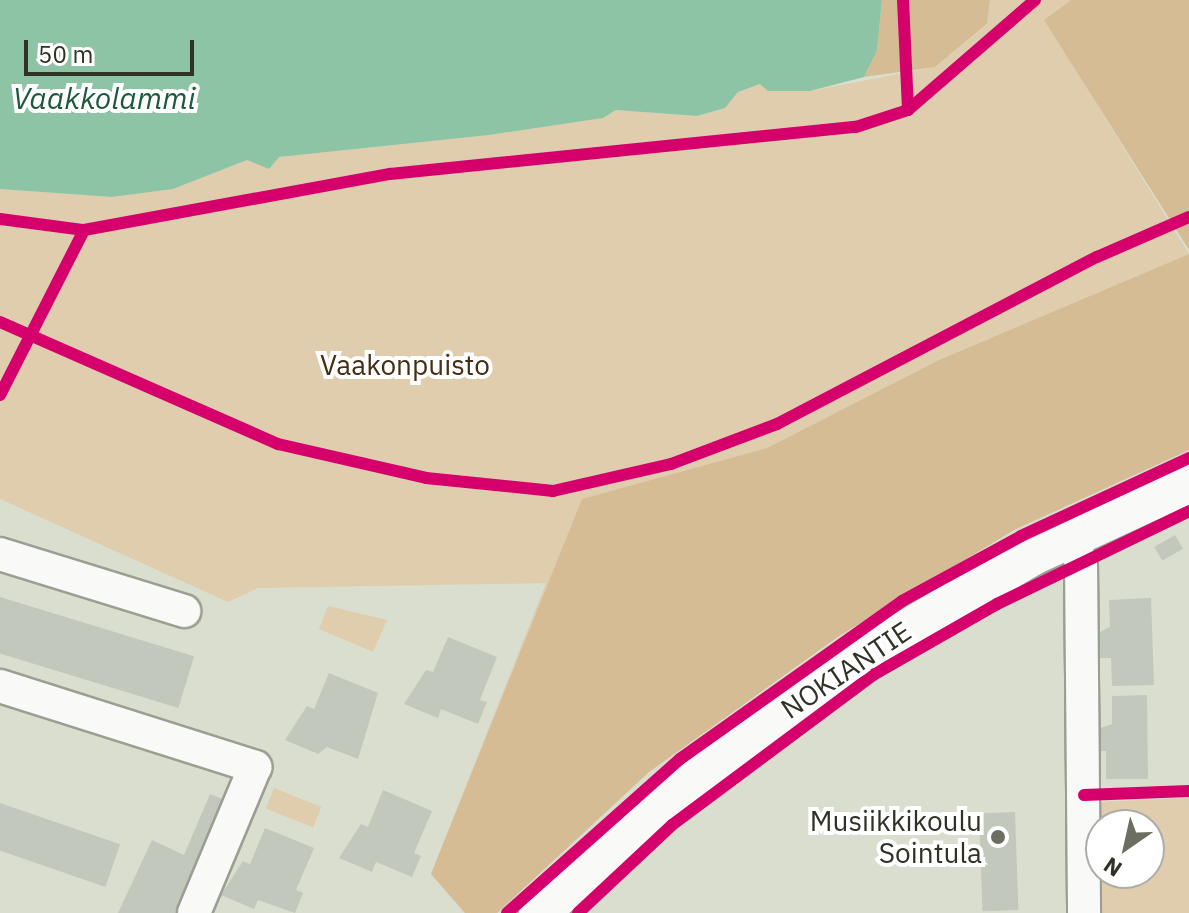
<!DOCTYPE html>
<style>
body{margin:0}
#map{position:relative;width:1189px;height:913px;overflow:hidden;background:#dadece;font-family:"IBM Plex Sans",sans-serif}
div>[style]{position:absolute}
.green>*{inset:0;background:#dfcdae;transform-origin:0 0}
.forest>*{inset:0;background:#d5bc95}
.water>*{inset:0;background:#8dc4a5}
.building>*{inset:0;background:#c3c8bc;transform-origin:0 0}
.roads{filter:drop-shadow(2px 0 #9b9e92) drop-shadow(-2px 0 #9b9e92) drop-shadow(0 2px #9b9e92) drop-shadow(0 -2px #9b9e92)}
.minor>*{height:32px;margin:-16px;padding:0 16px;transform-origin:16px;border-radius:16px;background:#f9faf8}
.major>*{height:40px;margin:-20px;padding:0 20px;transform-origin:20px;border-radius:20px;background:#f9faf8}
.cycleway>*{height:12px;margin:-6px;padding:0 6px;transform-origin:6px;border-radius:6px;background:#d6006c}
.dots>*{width:22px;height:22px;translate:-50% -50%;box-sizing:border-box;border:4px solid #fff;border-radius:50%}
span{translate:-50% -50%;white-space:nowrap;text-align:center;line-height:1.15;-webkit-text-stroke:8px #fff;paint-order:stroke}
.park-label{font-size:28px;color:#442f15}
.street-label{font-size:28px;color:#2f3226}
.poi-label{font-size:28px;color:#2f3226}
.right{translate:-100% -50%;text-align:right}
.water-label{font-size:30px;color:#1e593f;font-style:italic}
.north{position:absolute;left:1085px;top:809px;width:80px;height:80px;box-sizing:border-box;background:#fff;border:2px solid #acada8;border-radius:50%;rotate:214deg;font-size:22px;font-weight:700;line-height:32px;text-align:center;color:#2f3226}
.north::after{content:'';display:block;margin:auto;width:28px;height:36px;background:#6b6e61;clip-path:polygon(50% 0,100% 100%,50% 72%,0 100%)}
.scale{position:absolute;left:24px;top:40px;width:170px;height:36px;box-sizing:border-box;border:4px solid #2f3226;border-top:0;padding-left:10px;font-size:24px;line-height:28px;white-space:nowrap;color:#2f3226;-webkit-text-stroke:6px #fff;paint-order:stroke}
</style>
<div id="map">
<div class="green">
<i style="clip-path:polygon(990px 0,1071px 0,1045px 20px,1189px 254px,939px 360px,767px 448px,582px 499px,1189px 450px,1014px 530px,839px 636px,649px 772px,497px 913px,465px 913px,431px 874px,546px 583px,258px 588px,228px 602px,0 499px,0 189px,112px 197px,173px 189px,247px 160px,269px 168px,279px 157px,489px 135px,603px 118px,616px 110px,697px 116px,725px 108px,738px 92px,760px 84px,810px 91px,935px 67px,987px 25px)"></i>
<i style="clip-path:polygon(328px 606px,387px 620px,373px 652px,319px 629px)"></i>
<i style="left:274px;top:788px;width:51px;height:22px;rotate:22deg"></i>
<i style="clip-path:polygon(evenodd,1189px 798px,1189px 913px,1092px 913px,1095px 802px,1189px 798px,1101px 825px,1149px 825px,1149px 873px,1101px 873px,1101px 825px)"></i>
</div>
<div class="forest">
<i style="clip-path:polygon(882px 0,990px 0,987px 24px,935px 67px,864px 77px,877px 51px)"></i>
<i style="clip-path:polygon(1071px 0,1189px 0,1189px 250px,1044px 20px)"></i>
<i style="clip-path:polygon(1189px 254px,1189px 450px,1014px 530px,839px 636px,649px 772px,497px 913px,465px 913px,431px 874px,582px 499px,767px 448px,939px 360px)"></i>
</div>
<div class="water">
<i style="clip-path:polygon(0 0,882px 0,877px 51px,864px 77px,810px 91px,768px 91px,760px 84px,738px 92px,725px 108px,697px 116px,616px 110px,603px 118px,489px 135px,279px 157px,269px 169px,247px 160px,173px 189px,112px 197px,0 189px)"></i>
</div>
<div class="building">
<i style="left:1175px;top:535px;width:16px;height:24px;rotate:60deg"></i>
<i style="left:0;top:597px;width:203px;height:54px;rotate:17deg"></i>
<i style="clip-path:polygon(1151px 598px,1154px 685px,1112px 686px,1111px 658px,1097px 658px,1096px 634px,1110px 627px,1109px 600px)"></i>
<i style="clip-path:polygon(448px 637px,497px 657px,480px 700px,487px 702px,478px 724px,441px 709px,438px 718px,404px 704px,426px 670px,433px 672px)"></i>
<i style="clip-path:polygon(329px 673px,378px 693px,358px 759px,327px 747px,318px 754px,285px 740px,307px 706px,314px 709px)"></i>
<i style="clip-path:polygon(1147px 695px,1148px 779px,1106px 779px,1106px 751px,1096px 751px,1095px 730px,1112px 724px,1112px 696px)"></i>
<i style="clip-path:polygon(383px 790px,432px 811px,414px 853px,421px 856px,412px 877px,376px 862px,372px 872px,339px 858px,361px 824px,368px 827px)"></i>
<i style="clip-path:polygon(210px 794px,228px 801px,188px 913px,118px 913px,152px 840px,184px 855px)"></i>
<i style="left:0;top:803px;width:127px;height:45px;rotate:19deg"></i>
<i style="left:1015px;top:812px;width:98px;height:36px;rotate:88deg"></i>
<i style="clip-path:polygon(265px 828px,314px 848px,296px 890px,303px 893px,295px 913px,258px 900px,254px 909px,221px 895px,243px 861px,250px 864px)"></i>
</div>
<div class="roads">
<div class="minor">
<i style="left:1070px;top:538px;width:26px;rotate:65deg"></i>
<i style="left:1081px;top:562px;width:351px;rotate:89.5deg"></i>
<i style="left:0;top:554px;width:193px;rotate:17.2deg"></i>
<i style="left:0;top:686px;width:268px;rotate:17.6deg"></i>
<i style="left:255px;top:767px;width:158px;rotate:112.7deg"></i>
</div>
<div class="major">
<i style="left:539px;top:913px;width:193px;rotate:-41.4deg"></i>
<i style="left:684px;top:785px;width:239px;rotate:-35.5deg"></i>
<i style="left:879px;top:646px;width:177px;rotate:-30.6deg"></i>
<i style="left:1031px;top:556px;width:174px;rotate:-24.8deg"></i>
</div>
</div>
<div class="cycleway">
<i style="left:908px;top:110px;width:168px;rotate:-40.9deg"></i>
<i style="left:0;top:219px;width:85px;rotate:7.5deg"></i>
<i style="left:84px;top:230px;width:311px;rotate:-10.4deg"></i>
<i style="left:390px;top:174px;width:468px;rotate:-5.8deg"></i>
<i style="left:856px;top:127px;width:55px;rotate:-18.1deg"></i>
<i style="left:908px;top:110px;width:110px;rotate:-92.6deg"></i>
<i style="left:0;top:322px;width:304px;rotate:23.7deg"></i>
<i style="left:278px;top:444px;width:152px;rotate:12.9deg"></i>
<i style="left:426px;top:478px;width:128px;rotate:5.8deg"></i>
<i style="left:553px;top:491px;width:121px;rotate:-12.9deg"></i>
<i style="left:671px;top:464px;width:113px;rotate:-20.7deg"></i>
<i style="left:777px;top:424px;width:361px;rotate:-27.6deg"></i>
<i style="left:1097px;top:257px;width:100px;rotate:-23.5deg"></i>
<i style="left:0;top:395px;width:185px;rotate:-63deg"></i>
<i style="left:1084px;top:795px;width:105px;rotate:-2.2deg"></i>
<i style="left:507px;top:913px;width:232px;rotate:-41.7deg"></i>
<i style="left:680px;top:759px;width:272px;rotate:-35.4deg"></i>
<i style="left:902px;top:601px;width:136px;rotate:-28.6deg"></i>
<i style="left:1021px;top:536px;width:185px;rotate:-24.9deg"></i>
<i style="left:578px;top:913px;width:129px;rotate:-43.1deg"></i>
<i style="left:672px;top:825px;width:251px;rotate:-36.7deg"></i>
<i style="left:873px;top:675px;width:143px;rotate:-29.8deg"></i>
<i style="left:997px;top:604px;width:213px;rotate:-25.8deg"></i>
</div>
<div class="dots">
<i style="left:998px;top:837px;background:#6b6e61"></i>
</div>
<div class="park-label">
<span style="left:405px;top:365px">Vaakonpuisto</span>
</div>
<div class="street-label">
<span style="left:846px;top:670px;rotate:-34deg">NOKIANTIE</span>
</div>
<div class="poi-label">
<span class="right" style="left:982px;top:837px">Musiikkikoulu<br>Sointula</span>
</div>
<div class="water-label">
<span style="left:104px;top:98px">Vaakkolammi</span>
</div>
<div class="north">N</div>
<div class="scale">50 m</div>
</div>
